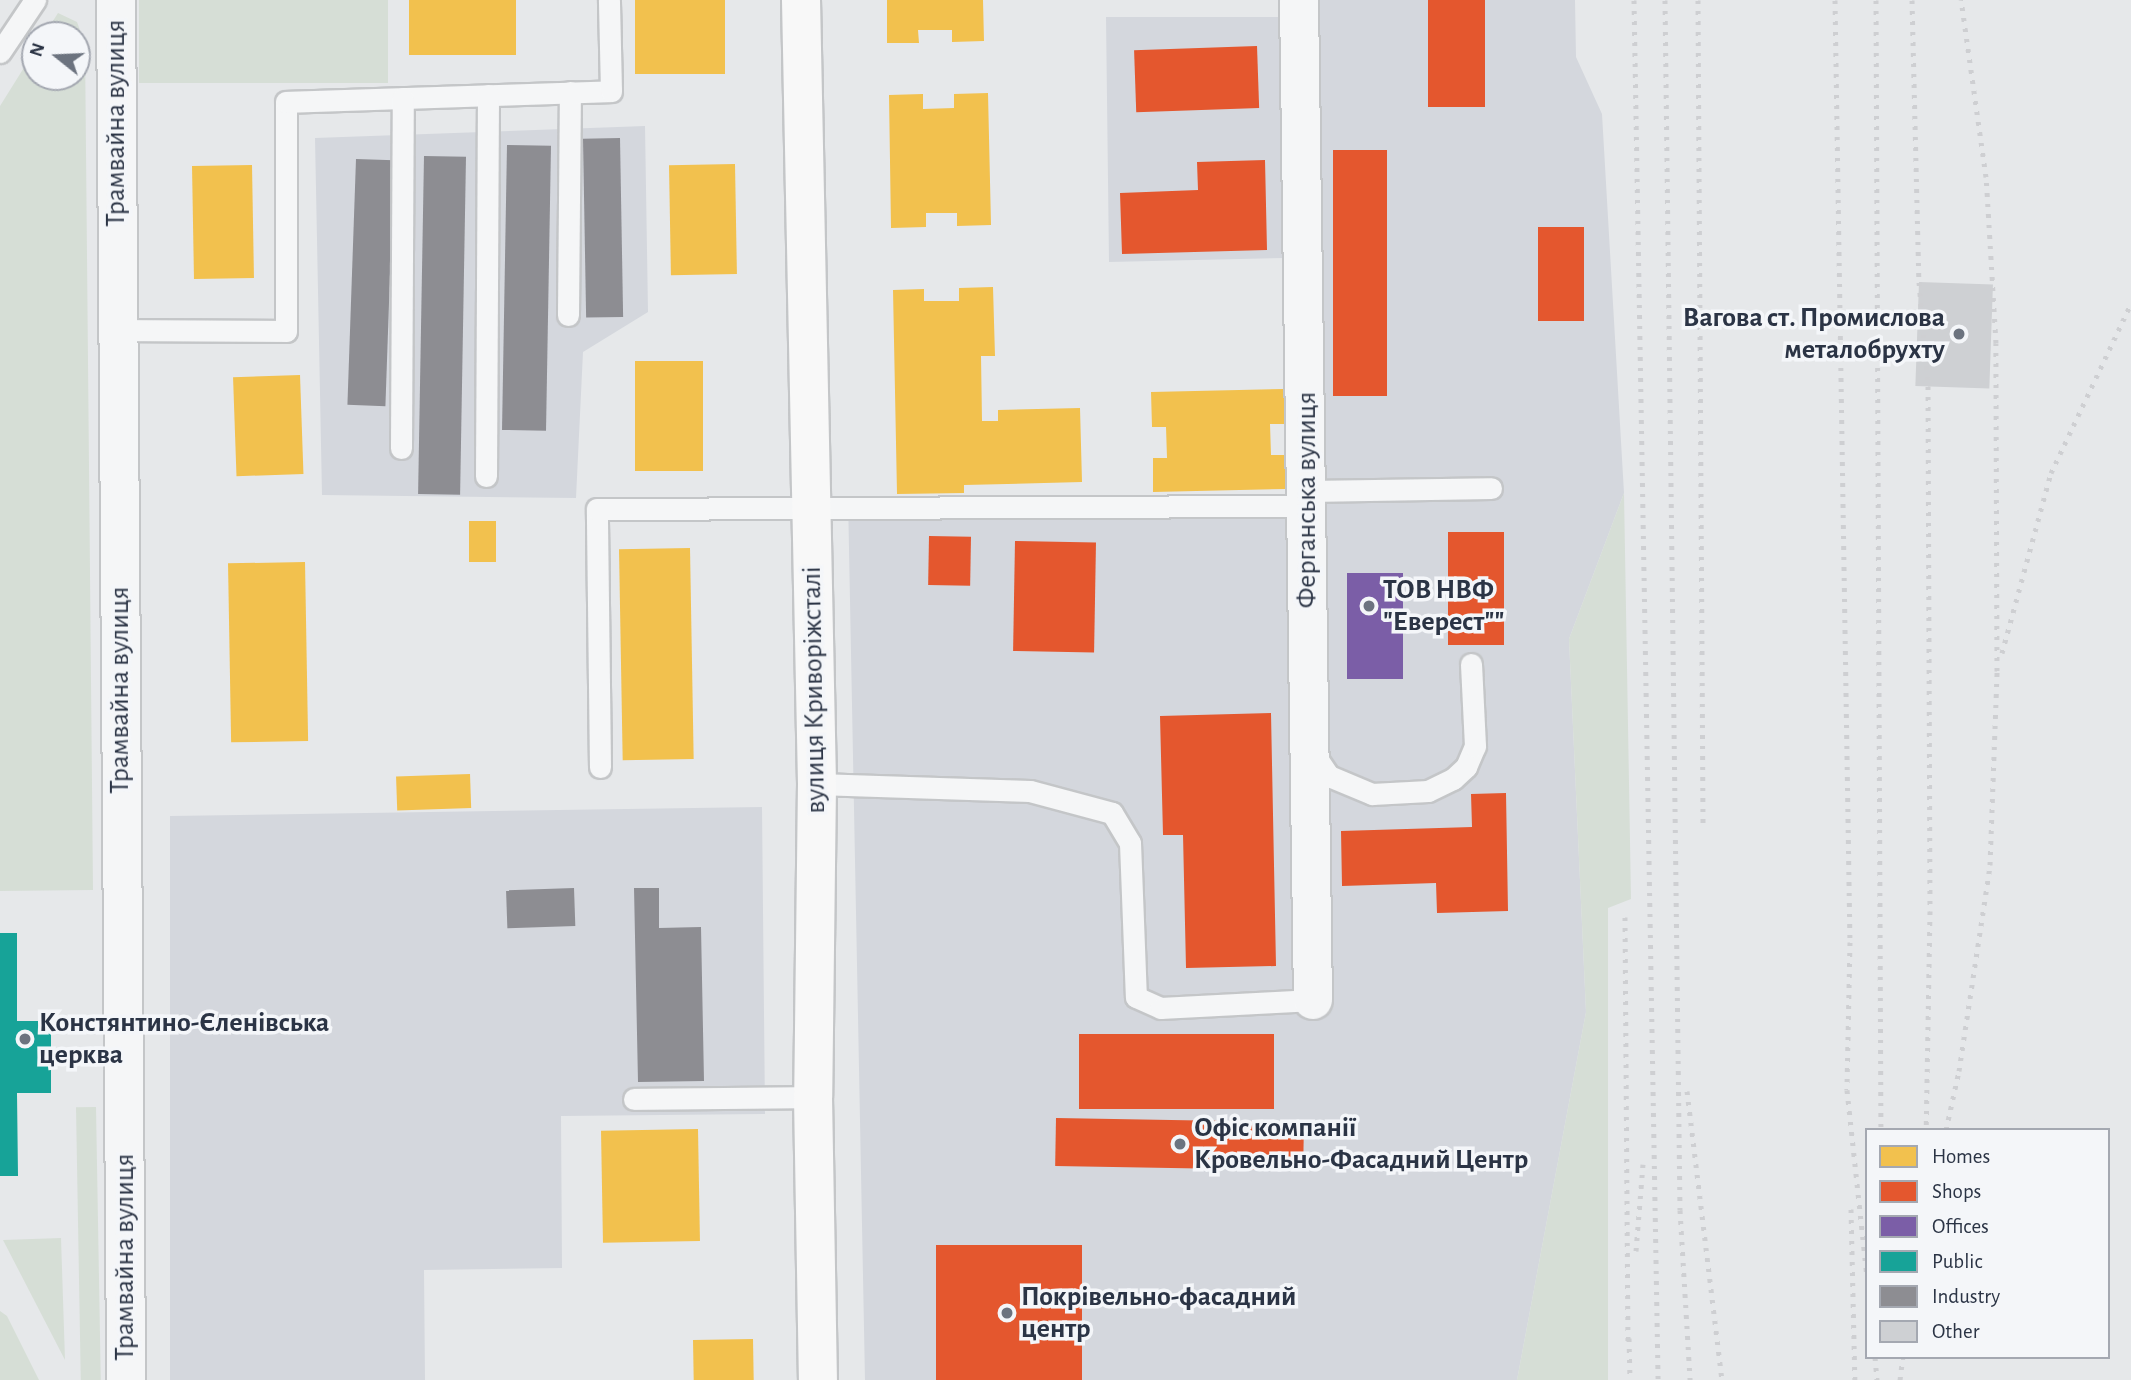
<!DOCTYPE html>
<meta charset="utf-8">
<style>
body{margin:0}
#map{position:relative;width:2131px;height:1380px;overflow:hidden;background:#e6e8ea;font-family:"Alegreya Sans",sans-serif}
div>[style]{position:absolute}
.built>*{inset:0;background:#d4d7dd}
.green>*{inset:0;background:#d6ded6;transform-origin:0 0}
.homes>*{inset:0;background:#f2c14e;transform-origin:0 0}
.shops>*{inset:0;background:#e4572e;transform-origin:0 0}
.offices>*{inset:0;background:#7b5ea7;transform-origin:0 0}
.public>*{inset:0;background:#17a398}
.industry>*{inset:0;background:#8d8d92;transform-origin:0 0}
.building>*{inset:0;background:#ced0d3;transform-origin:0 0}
.roads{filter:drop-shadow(2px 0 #c4c6c8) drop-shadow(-2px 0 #c4c6c8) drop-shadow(0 2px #c4c6c8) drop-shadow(0 -2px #c4c6c8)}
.service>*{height:21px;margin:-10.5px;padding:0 10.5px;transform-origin:10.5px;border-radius:10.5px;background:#f5f6f7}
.minor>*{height:38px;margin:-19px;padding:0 19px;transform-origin:19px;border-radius:19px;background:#f5f6f7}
.secondary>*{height:38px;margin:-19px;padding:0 19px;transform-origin:19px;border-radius:19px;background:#f8f8f8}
.rail>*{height:5px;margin-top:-2.5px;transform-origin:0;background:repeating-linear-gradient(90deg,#cecfd2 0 3.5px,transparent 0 10.5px)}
.dots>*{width:19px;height:19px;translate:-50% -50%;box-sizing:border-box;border:4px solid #f4f6f9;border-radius:50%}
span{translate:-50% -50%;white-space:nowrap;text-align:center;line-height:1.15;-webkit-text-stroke:7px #f4f6f9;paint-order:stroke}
.street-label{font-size:28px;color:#2b3445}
.poi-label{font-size:28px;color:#2b3445;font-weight:700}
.right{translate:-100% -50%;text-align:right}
.left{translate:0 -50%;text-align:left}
.legend{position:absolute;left:1865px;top:1128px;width:245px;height:231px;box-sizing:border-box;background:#f4f6f9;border:2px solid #a4a8b1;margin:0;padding:9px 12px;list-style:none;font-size:21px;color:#2b3445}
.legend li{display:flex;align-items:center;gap:14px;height:35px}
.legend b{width:35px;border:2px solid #a4a8b1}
.north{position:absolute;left:21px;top:21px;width:70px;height:70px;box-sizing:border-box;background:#f4f6f9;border:2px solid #a4a8b1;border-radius:50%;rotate:288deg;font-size:19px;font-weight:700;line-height:28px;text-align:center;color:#2b3445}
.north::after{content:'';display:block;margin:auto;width:24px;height:32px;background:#6c737f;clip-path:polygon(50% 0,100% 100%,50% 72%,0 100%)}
</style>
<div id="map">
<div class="built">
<i style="clip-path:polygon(1280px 0,1575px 0,1576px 57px,1602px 114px,1624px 493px,1569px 639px,1586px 1012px,1517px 1380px,865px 1380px,848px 497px,1291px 495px,1284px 258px,1109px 262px,1106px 17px,1280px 17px)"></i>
<i style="clip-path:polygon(645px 126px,648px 312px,583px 352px,576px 498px,322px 495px,315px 138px)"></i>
<i style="clip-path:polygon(762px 807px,765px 1114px,561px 1116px,562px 1268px,424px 1270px,425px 1380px,170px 1380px,170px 816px)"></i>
</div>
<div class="green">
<i style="left:139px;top:0;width:249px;height:83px"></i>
<i style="clip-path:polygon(58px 13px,77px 22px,85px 44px,93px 890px,0 891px,0 106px,35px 50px,35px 77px,77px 77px,77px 35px,44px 35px)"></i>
<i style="clip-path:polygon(1624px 493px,1631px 899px,1608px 908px,1608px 1380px,1517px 1380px,1586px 1012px,1569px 639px)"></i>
<i style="left:96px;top:1107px;width:273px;height:20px;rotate:89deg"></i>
<i style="clip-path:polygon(61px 1238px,65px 1360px,3px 1240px)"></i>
<i style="clip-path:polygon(0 1311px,7px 1316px,39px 1380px,0 1380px)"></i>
</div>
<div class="homes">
<i style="left:409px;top:0;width:107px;height:55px"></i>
<i style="left:635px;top:0;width:90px;height:74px"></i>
<i style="clip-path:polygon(887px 0,983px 0,984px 41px,952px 42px,952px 30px,918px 30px,919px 43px,887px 43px)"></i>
<i style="clip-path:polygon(988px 93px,991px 225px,957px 226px,957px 213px,926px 213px,926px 227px,891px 228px,889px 95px,923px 94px,923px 109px,954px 108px,954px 94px)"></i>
<i style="left:735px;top:164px;width:110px;height:66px;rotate:89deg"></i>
<i style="left:252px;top:165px;width:113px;height:60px;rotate:89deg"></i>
<i style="clip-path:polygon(993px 287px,995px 356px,981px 356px,982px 421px,998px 421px,998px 410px,1080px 408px,1082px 482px,964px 485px,964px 493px,897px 494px,893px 290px,924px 289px,924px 301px,959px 301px,959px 288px)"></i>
<i style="left:635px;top:361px;width:68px;height:110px"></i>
<i style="left:300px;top:375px;width:99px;height:67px;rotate:88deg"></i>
<i style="clip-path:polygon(1284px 389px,1285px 424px,1270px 424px,1271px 455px,1285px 455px,1286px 489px,1153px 492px,1153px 458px,1167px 458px,1166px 427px,1152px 427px,1151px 392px)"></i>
<i style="left:469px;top:521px;width:27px;height:41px"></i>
<i style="left:690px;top:548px;width:211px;height:71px;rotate:89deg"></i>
<i style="left:305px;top:562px;width:179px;height:77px;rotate:89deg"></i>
<i style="left:470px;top:774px;width:34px;height:74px;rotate:88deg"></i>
<i style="left:698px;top:1129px;width:112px;height:97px;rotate:89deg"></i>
<i style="left:753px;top:1339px;width:41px;height:60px;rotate:89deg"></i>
</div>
<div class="shops">
<i style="left:1428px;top:0;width:57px;height:107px"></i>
<i style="left:1257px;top:46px;width:62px;height:123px;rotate:88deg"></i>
<i style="left:1333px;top:150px;width:54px;height:246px"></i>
<i style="clip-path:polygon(1265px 160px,1267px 250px,1122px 254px,1120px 193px,1198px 190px,1197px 162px)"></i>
<i style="left:1584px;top:227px;width:94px;height:46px;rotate:90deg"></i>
<i style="left:1448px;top:532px;width:56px;height:113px"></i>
<i style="left:929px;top:536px;width:42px;height:49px;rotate:1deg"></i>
<i style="left:1015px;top:541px;width:81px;height:110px;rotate:1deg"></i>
<i style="clip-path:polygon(1271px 713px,1276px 966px,1186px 968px,1183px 835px,1163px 835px,1160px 716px)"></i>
<i style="clip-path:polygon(1506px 793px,1508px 911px,1437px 913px,1436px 883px,1342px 886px,1341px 831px,1472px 827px,1471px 794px)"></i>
<i style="left:1274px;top:1034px;width:75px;height:195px;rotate:90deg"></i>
<i style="left:1056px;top:1118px;width:248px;height:48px;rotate:1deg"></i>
<i style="left:936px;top:1245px;width:146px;height:135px"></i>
</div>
<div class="offices">
<i style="left:1347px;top:573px;width:56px;height:106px"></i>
</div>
<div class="public">
<i style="clip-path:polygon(0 933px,17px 933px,17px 1021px,51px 1021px,51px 1093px,17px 1093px,18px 1176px,0 1176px)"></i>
</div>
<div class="industry">
<i style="left:620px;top:138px;width:179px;height:37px;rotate:89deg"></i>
<i style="left:507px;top:145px;width:44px;height:285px;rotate:1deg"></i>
<i style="left:424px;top:156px;width:42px;height:338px;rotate:1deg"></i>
<i style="left:356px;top:159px;width:38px;height:246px;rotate:2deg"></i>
<i style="left:574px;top:888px;width:38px;height:68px;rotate:88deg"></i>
<i style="clip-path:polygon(634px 888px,659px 888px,659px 928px,701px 927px,704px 1081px,638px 1082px)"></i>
</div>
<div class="building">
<i style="left:1919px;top:282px;width:74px;height:104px;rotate:2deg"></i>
</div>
<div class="roads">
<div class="service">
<i style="left:0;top:52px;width:63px;rotate:-56.1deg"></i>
<i style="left:568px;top:315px;width:223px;rotate:-89.5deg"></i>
<i style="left:117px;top:330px;width:169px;rotate:0.3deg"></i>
<i style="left:286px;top:331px;width:229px;rotate:-90deg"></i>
<i style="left:286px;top:102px;width:325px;rotate:-1.9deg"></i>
<i style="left:611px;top:91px;width:91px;rotate:-91.3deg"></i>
<i style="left:401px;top:448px;width:350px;rotate:-89.7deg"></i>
<i style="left:486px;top:476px;width:381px;rotate:-89.7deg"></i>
<i style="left:1314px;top:754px;width:27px;rotate:56deg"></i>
<i style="left:1329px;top:776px;width:47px;rotate:22.7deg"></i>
<i style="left:1372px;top:794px;width:56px;rotate:-3.1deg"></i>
<i style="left:1428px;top:791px;width:28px;rotate:-26deg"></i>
<i style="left:1453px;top:779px;width:18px;rotate:-43deg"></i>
<i style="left:1466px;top:767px;width:23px;rotate:-67deg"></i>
<i style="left:1475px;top:746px;width:82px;rotate:-92.8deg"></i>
<i style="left:600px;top:767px;width:258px;rotate:-90.7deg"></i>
<i style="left:597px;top:509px;width:695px;rotate:-0.25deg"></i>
<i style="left:1292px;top:506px;width:22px;rotate:-43deg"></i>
<i style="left:1308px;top:491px;width:183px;rotate:-0.9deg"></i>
<i style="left:817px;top:784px;width:213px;rotate:1.9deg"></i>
<i style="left:1030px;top:791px;width:85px;rotate:15deg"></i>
<i style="left:1112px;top:813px;width:35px;rotate:59deg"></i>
<i style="left:1130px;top:843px;width:154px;rotate:87.8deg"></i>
<i style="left:1136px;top:997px;width:27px;rotate:24deg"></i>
<i style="left:1161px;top:1008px;width:152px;rotate:-3deg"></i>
<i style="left:634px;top:1099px;width:179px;rotate:-0.6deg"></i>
</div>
<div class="minor">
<i style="left:116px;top:0;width:1380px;rotate:89.58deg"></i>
<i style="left:1299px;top:0;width:1000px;rotate:89.2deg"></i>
</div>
<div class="secondary">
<i style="left:801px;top:0;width:784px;rotate:88.83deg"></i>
<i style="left:817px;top:784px;width:313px;rotate:90.7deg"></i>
<i style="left:813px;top:1097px;width:283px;rotate:89deg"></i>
</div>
</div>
<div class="rail">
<i style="left:1634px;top:0;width:1380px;rotate:89deg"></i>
<i style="left:1665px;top:0;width:1210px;rotate:89.29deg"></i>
<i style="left:1680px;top:1210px;width:170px;rotate:86.6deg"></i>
<i style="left:1698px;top:0;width:824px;rotate:89.65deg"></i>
<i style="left:1835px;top:0;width:942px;rotate:89.09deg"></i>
<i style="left:1850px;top:942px;width:148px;rotate:91.2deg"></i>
<i style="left:1847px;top:1090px;width:187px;rotate:83.9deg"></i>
<i style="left:1876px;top:0;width:1130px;rotate:89.75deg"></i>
<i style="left:1912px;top:0;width:282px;rotate:88.6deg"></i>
<i style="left:1919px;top:282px;width:104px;rotate:85.1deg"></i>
<i style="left:1928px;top:386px;width:525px;rotate:89.78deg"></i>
<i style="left:1930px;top:911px;width:219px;rotate:91deg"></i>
<i style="left:2002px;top:653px;width:187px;rotate:-74.8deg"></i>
<i style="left:2051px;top:473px;width:187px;rotate:-64.7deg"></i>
<i style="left:1625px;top:917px;width:430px;rotate:89.6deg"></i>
<i style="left:1687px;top:1091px;width:291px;rotate:83.1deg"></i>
<i style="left:1946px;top:1130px;width:60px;rotate:-77.6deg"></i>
<i style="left:1959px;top:1071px;width:208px;rotate:-81.4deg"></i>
<i style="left:1990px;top:865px;width:194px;rotate:-87.9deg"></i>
<i style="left:1997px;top:671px;width:328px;rotate:-90.2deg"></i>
<i style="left:1996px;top:343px;width:166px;rotate:-93.4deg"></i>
<i style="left:1986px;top:177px;width:179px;rotate:-98deg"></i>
<i style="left:1851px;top:1209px;width:171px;rotate:88.7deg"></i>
<i style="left:1636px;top:1251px;width:87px;rotate:-85.4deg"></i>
<i style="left:1629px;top:1338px;width:42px;rotate:88.6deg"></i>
<i style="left:1875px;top:1357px;width:23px;rotate:85deg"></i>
<i style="left:1900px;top:1380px;width:23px;rotate:-83deg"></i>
</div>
<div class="dots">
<i style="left:1959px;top:334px;background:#6c737f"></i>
<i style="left:1369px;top:606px;background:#6c737f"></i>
<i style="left:25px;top:1039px;background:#6c737f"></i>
<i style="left:1180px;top:1144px;background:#6c737f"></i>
<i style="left:1007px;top:1313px;background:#6c737f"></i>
</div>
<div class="street-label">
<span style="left:116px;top:123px;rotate:-90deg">Трамвайна вулиця</span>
<span style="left:1307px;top:500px;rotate:-90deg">Ферганська вулиця</span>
<span style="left:120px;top:690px;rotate:-90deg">Трамвайна вулиця</span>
<span style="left:814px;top:690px;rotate:-91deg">вулиця Криворіжсталі</span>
<span style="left:125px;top:1257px;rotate:-90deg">Трамвайна вулиця</span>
</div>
<div class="poi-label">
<span class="right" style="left:1945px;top:334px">Вагова ст. Промислова<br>металобрухту</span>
<span class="left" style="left:1383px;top:606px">ТОВ НВФ<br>"Еверест""</span>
<span class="left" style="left:39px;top:1039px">Констянтино-Єленівська<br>церква</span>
<span class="left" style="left:1194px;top:1144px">Офіс компанії<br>Кровельно-Фасадний Центр</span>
<span class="left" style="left:1021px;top:1313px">Покрівельно-фасадний<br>центр</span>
</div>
<ul class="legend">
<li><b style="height:19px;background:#f2c14e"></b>Homes</li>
<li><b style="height:19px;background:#e4572e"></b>Shops</li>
<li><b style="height:19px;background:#7b5ea7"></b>Offices</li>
<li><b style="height:19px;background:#17a398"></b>Public</li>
<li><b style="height:19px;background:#8d8d92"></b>Industry</li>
<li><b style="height:19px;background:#ced0d3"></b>Other</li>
</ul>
<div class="north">N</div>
</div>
